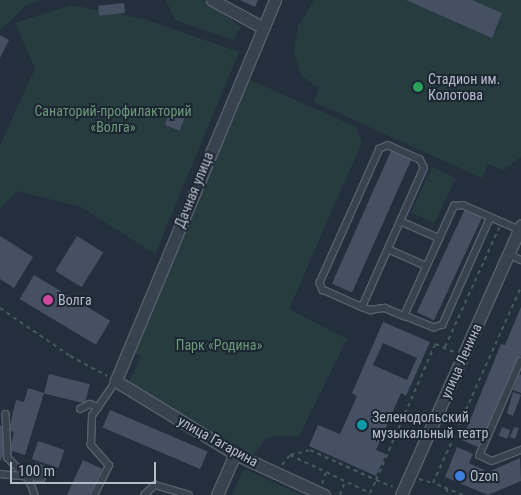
<!DOCTYPE html>
<meta charset="utf-8">
<style>
body{margin:0}
#map{position:relative;width:521px;height:495px;overflow:hidden;background:#242f3e;font-family:"Roboto Condensed",sans-serif}
div>[style]{position:absolute}
.green>*{inset:0;background:#263c3f;transform-origin:0 0}
.building>*{inset:0;background:#455162;transform-origin:0 0}
.path>*{height:2px;margin-top:-1px;transform-origin:0;background:repeating-linear-gradient(90deg,#44595c 0 4px,transparent 0 8px)}
.roads{filter:drop-shadow(1px 0 #565f6c) drop-shadow(-1px 0 #565f6c) drop-shadow(0 1px #565f6c) drop-shadow(0 -1px #565f6c)}
.lane>*{height:5.5px;margin:-2.75px;padding:0 2.75px;transform-origin:2.75px;border-radius:2.75px;background:#38414e}
.street>*{height:11px;margin:-5.5px;padding:0 5.5px;transform-origin:5.5px;border-radius:5.5px;background:#38414e}
.dots>*{width:14px;height:14px;translate:-50% -50%;box-sizing:border-box;border:2px solid #1d2633;border-radius:50%}
span{translate:-50% -50%;white-space:nowrap;text-align:center;line-height:1.15;-webkit-text-stroke:4px #1d2633;paint-order:stroke}
.poi-label{font-size:14px;color:#b4bcc9}
.left{translate:0 -50%;text-align:left}
.park-label{font-size:14px;color:#6b9a76}
.street-label{font-size:14px;color:#b4bcc9}
.scale{position:absolute;left:10px;top:462px;width:146px;height:22px;box-sizing:border-box;border:2px solid #b4bcc9;border-top:0;padding-left:6px;font-size:15px;line-height:18px;white-space:nowrap;color:#b4bcc9;-webkit-text-stroke:4px #1d2633;paint-order:stroke}
</style>
<div id="map">
<div class="green">
<i style="clip-path:polygon(0 0,40px 0,25px 6px,0 30px)"></i>
<i style="clip-path:polygon(166px 0,204px 0,241px 27px,233px 40px,175px 20px)"></i>
<i style="clip-path:polygon(314px 0,521px 0,521px 157px,504px 170px,488px 164px,482px 178px,314px 102px,319px 89px,301px 75px,294px 53px,298px 26px)"></i>
<i style="clip-path:polygon(71px 5px,144px 19px,239px 52px,155px 254px,81px 207px,17px 191px,0 208px,0 145px,35px 69px,15px 23px)"></i>
<i style="clip-path:polygon(246px 78px,356px 127px,362px 142px,289px 309px,347px 339px,299px 436px,274px 436px,265px 440px,253px 455px,128px 384px,141px 356px,130px 352px)"></i>
<i style="left:432px;top:167px;width:26px;height:50px;rotate:25deg"></i>
<i style="clip-path:polygon(244px 469px,302px 495px,232px 495px)"></i>
</div>
<div class="building">
<i style="clip-path:polygon(240px 0,258px 0,255px 7px)"></i>
<i style="clip-path:polygon(406px 0,472px 0,502px 13px,492px 38px)"></i>
<i style="left:124px;top:3px;width:10px;height:26px;rotate:84deg"></i>
<i style="clip-path:polygon(0 35px,9px 40px,0 58px)"></i>
<i style="left:171px;top:109px;width:16px;height:17px;rotate:22deg"></i>
<i style="left:391px;top:151px;width:22px;height:145px;rotate:24deg"></i>
<i style="left:465px;top:209px;width:19px;height:114px;rotate:25deg"></i>
<i style="clip-path:polygon(0 236px,33px 257px,14px 288px,0 279px)"></i>
<i style="left:77px;top:236px;width:31px;height:41px;rotate:32deg"></i>
<i style="left:34px;top:275px;width:89px;height:28px;rotate:31deg"></i>
<i style="clip-path:polygon(521px 307px,521px 355px,478px 447px,462px 440px,501px 344px,505px 345px)"></i>
<i style="clip-path:polygon(evenodd,383px 322px,430px 342px,406px 396px,401px 393px,376px 450px,386px 454px,376px 476px,309px 446px,318px 425px,340px 434px,357px 396px,352px 393px,383px 322px,383px 343px,417px 358px,407px 380px,373px 365px,383px 343px)"></i>
<i style="left:49px;top:374px;width:42px;height:20px;rotate:14deg"></i>
<i style="clip-path:polygon(519px 374px,521px 375px,521px 393px,513px 390px)"></i>
<i style="clip-path:polygon(28px 388px,44px 393px,25px 455px,9px 450px,14px 433px,9px 429px,16px 400px,24px 402px)"></i>
<i style="clip-path:polygon(513px 392px,521px 395px,513px 416px,507px 413px)"></i>
<i style="left:110px;top:410px;width:106px;height:19px;rotate:23deg"></i>
<i style="clip-path:polygon(0 425px,3px 426px,5px 453px,0 461px)"></i>
<i style="left:502px;top:427px;width:9px;height:9px;rotate:21deg"></i>
<i style="clip-path:polygon(514px 427px,519px 428px,515px 439px,510px 437px)"></i>
<i style="left:38px;top:441px;width:28px;height:19px;rotate:19deg"></i>
<i style="clip-path:polygon(457px 447px,473px 454px,469px 463px,488px 472px,520px 458px,521px 481px,488px 495px,445px 477px)"></i>
<i style="clip-path:polygon(83px 460px,102px 469px,89px 495px,67px 495px)"></i>
<i style="left:35px;top:462px;width:17px;height:8px;rotate:21deg"></i>
</div>
<div class="path">
<i style="left:0;top:308px;width:85px;rotate:34.4deg"></i>
<i style="left:70px;top:356px;width:42px;rotate:28.4deg"></i>
<i style="left:445px;top:347px;width:131px;rotate:-65.6deg"></i>
<i style="left:290px;top:455px;width:21px;rotate:-14deg"></i>
<i style="left:310px;top:450px;width:72px;rotate:24.4deg"></i>
<i style="left:376px;top:480px;width:148px;rotate:-66.5deg"></i>
<i style="left:435px;top:344px;width:21px;rotate:23deg"></i>
<i style="left:282px;top:465px;width:13px;rotate:-51deg"></i>
<i style="left:290px;top:455px;width:89px;rotate:25.4deg"></i>
<i style="left:370px;top:493px;width:14px;rotate:-65deg"></i>
<i style="left:376px;top:480px;width:18px;rotate:22deg"></i>
<i style="left:419px;top:479px;width:15px;rotate:16deg"></i>
<i style="left:322px;top:484px;width:13px;rotate:-72deg"></i>
<i style="left:446px;top:488px;width:7px;rotate:74deg"></i>
<i style="left:340px;top:495px;width:15px;rotate:-70deg"></i>
<i style="left:463px;top:495px;width:32px;rotate:-158deg"></i>
<i style="left:433px;top:483px;width:215px;rotate:-65.8deg"></i>
</div>
<div class="roads">
<div class="lane">
<i style="left:491px;top:217px;width:118px;rotate:114deg"></i>
<i style="left:443px;top:325px;width:9px;rotate:162deg"></i>
<i style="left:434px;top:328px;width:32px;rotate:-158deg"></i>
<i style="left:404px;top:316px;width:121px;rotate:-65.6deg"></i>
<i style="left:454px;top:206px;width:9px;rotate:-6deg"></i>
<i style="left:463px;top:205px;width:43px;rotate:23.6deg"></i>
<i style="left:502px;top:222px;width:20px;rotate:24deg"></i>
<i style="left:400px;top:221px;width:43px;rotate:23.6deg"></i>
<i style="left:388px;top:249px;width:42px;rotate:24.1deg"></i>
<i style="left:509px;top:254px;width:13px;rotate:27deg"></i>
<i style="left:362px;top:307px;width:152px;rotate:-66deg"></i>
<i style="left:424px;top:168px;width:9px;rotate:-117deg"></i>
<i style="left:420px;top:160px;width:35px;rotate:-156deg"></i>
<i style="left:388px;top:146px;width:9px;rotate:159deg"></i>
<i style="left:380px;top:149px;width:147px;rotate:114.1deg"></i>
<i style="left:320px;top:283px;width:8px;rotate:67deg"></i>
<i style="left:323px;top:290px;width:3px;rotate:18deg"></i>
<i style="left:326px;top:291px;width:39px;rotate:24deg"></i>
<i style="left:362px;top:307px;width:9px;rotate:21deg"></i>
<i style="left:370px;top:310px;width:15px;rotate:-8deg"></i>
<i style="left:385px;top:308px;width:21px;rotate:23deg"></i>
<i style="left:521px;top:361px;width:103px;rotate:113.6deg"></i>
<i style="left:480px;top:455px;width:13px;rotate:27deg"></i>
<i style="left:492px;top:461px;width:31px;rotate:-21deg"></i>
<i style="left:80px;top:409px;width:11px;rotate:-27deg"></i>
<i style="left:90px;top:404px;width:9px;rotate:21deg"></i>
<i style="left:6px;top:414px;width:44px;rotate:87.4deg"></i>
<i style="left:8px;top:458px;width:30px;rotate:45deg"></i>
<i style="left:29px;top:479px;width:17px;rotate:69deg"></i>
<i style="left:0;top:474px;width:42px;rotate:5.4deg"></i>
<i style="left:94px;top:495px;width:33px;rotate:-63deg"></i>
<i style="left:109px;top:466px;width:28px;rotate:-131deg"></i>
<i style="left:91px;top:445px;width:29px;rotate:-88deg"></i>
<i style="left:92px;top:416px;width:42px;rotate:-55.6deg"></i>
<i style="left:144px;top:495px;width:15px;rotate:-42deg"></i>
<i style="left:155px;top:485px;width:35px;rotate:16deg"></i>
</div>
<div class="street">
<i style="left:212px;top:0;width:57px;rotate:28.4deg"></i>
<i style="left:275px;top:0;width:413px;rotate:112.7deg"></i>
<i style="left:116px;top:381px;width:140px;rotate:31.5deg"></i>
<i style="left:235px;top:454px;width:98px;rotate:24.7deg"></i>
<i style="left:217px;top:495px;width:45px;rotate:-66.3deg"></i>
<i style="left:401px;top:495px;width:295px;rotate:-66deg"></i>
</div>
</div>
<div class="dots">
<i style="left:418px;top:87px;background:#2e9e5b"></i>
<i style="left:48px;top:300px;background:#d1479c"></i>
<i style="left:362px;top:425px;background:#0f9aa8"></i>
<i style="left:460px;top:476px;background:#3f7fe0"></i>
</div>
<div class="poi-label">
<span class="left" style="left:428px;top:87px">Стадион им.<br>Колотова</span>
<span class="left" style="left:58px;top:300px">Волга</span>
<span class="left" style="left:372px;top:425px">Зеленодольский<br>музыкальный театр</span>
<span class="left" style="left:470px;top:476px">Ozon</span>
</div>
<div class="park-label">
<span style="left:113px;top:119px">Санаторий-профилакторий<br>«Волга»</span>
<span style="left:219px;top:345px">Парк «Родина»</span>
</div>
<div class="street-label">
<span style="left:194px;top:190px;rotate:-68deg">Дачная улица</span>
<span style="left:461px;top:361px;rotate:-66deg">улица Ленина</span>
<span style="left:218px;top:441px;rotate:29deg">улица Гагарина</span>
</div>
<div class="scale">100 m</div>
</div>
